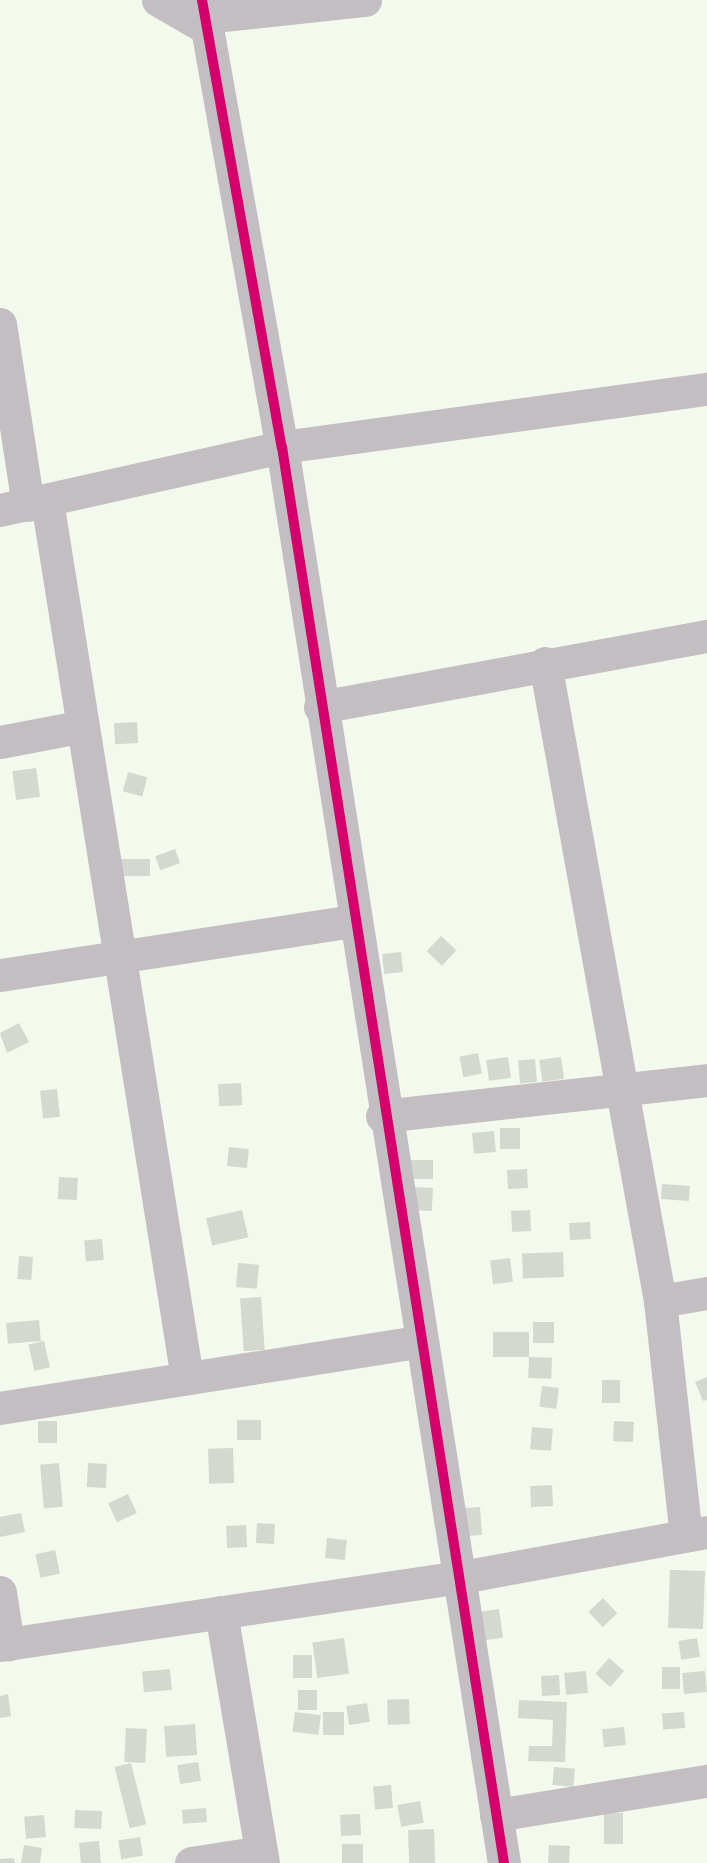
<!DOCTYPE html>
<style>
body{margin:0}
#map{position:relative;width:707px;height:1863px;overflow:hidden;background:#f4f9ed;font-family:"Space Grotesk",sans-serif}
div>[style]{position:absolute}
.building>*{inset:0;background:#d4d8cf;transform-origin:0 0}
.minor>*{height:33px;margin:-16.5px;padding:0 16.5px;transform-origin:16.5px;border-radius:16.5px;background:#c2bec2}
.cycleway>*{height:10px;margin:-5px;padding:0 5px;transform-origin:5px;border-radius:5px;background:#d6006c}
span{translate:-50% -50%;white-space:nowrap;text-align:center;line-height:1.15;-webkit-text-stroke:5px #f5fee8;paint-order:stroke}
</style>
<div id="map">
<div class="building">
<i style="left:137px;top:722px;width:21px;height:23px;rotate:87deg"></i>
<i style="left:36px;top:768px;width:29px;height:24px;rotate:82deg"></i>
<i style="left:128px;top:772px;width:20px;height:20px;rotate:15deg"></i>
<i style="left:175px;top:849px;width:15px;height:21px;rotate:70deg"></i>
<i style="left:121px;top:859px;width:29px;height:17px"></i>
<i style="left:441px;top:936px;width:21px;height:21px;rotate:43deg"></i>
<i style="left:401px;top:952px;width:20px;height:19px;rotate:84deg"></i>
<i style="clip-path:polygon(19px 1023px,29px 1042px,7px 1053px,0 1033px)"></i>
<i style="left:478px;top:1053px;width:21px;height:19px;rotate:79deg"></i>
<i style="left:508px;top:1057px;width:21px;height:22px;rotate:82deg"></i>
<i style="left:561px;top:1057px;width:22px;height:22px;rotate:82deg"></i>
<i style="left:535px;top:1059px;width:23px;height:17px;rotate:85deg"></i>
<i style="left:241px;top:1083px;width:22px;height:23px;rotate:87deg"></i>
<i style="left:57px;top:1089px;width:28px;height:17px;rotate:84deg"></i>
<i style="left:500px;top:1128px;width:20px;height:21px"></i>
<i style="left:494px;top:1131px;width:21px;height:22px;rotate:85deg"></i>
<i style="left:229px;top:1147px;width:20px;height:19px;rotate:6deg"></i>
<i style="left:411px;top:1160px;width:22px;height:19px"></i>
<i style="left:527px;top:1169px;width:19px;height:20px;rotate:87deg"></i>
<i style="left:59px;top:1177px;width:19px;height:22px;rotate:3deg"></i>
<i style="left:662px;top:1184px;width:28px;height:15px;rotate:4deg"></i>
<i style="left:412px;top:1187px;width:21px;height:23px;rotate:3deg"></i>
<i style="left:242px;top:1210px;width:28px;height:37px;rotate:77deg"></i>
<i style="left:530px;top:1210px;width:21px;height:19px;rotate:87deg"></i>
<i style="left:590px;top:1222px;width:17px;height:21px;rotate:87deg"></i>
<i style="left:102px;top:1239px;width:21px;height:18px;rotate:85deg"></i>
<i style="left:563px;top:1252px;width:25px;height:41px;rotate:88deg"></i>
<i style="left:19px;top:1256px;width:14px;height:23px;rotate:4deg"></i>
<i style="left:510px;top:1258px;width:24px;height:20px;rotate:83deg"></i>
<i style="left:238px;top:1263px;width:21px;height:24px;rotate:5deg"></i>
<i style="left:261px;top:1297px;width:53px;height:21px;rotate:86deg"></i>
<i style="left:39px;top:1320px;width:21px;height:33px;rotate:85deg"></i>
<i style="left:533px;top:1322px;width:21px;height:21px"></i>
<i style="left:493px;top:1332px;width:36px;height:25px"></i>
<i style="left:44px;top:1341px;width:27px;height:16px;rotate:77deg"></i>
<i style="left:529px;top:1357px;width:23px;height:21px;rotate:2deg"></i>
<i style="clip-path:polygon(707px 1377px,707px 1400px,703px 1401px,695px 1382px)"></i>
<i style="left:602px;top:1380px;width:18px;height:23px"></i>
<i style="left:542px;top:1386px;width:17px;height:21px;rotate:7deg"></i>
<i style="left:237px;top:1420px;width:24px;height:20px"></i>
<i style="left:38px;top:1421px;width:19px;height:22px"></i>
<i style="left:614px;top:1421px;width:20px;height:20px;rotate:3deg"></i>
<i style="left:532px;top:1427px;width:21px;height:22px;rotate:5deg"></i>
<i style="left:233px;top:1448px;width:35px;height:25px;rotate:88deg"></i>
<i style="left:59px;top:1463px;width:44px;height:19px;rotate:85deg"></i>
<i style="left:88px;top:1463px;width:19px;height:24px;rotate:3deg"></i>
<i style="left:552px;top:1485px;width:21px;height:22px;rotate:87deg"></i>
<i style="left:128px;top:1494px;width:21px;height:22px;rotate:65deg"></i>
<i style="left:480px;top:1507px;width:28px;height:19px;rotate:86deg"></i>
<i style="clip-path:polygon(21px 1513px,25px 1532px,0 1537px,0 1517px)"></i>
<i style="left:257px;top:1523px;width:18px;height:20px;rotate:3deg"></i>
<i style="left:246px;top:1525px;width:22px;height:20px;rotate:87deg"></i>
<i style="left:327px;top:1538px;width:20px;height:20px;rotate:6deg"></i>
<i style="left:55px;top:1550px;width:24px;height:20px;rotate:78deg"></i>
<i style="left:705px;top:1571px;width:58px;height:35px;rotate:92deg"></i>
<i style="left:603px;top:1598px;width:21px;height:20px;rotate:47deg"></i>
<i style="left:499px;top:1609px;width:29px;height:22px;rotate:82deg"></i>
<i style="left:344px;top:1638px;width:36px;height:32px;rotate:82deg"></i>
<i style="left:697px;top:1638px;width:19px;height:19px;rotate:81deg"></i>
<i style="left:312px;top:1655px;width:23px;height:19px;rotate:90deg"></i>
<i style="left:609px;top:1658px;width:20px;height:21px;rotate:41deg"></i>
<i style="left:662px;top:1667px;width:18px;height:22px"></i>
<i style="left:170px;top:1669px;width:21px;height:28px;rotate:85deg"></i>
<i style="left:586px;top:1671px;width:22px;height:22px;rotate:85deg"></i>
<i style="left:705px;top:1671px;width:21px;height:23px;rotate:85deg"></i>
<i style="left:559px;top:1675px;width:20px;height:18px;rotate:87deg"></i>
<i style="left:298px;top:1690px;width:19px;height:20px"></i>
<i style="clip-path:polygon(8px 1694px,11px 1716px,0 1718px,0 1696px)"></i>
<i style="left:409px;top:1699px;width:25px;height:22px;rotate:88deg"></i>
<i style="clip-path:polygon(519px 1700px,567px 1702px,565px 1762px,528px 1761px,529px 1746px,552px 1746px,553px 1720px,518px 1718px)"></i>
<i style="left:367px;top:1703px;width:19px;height:21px;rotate:81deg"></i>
<i style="left:295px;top:1712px;width:26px;height:20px;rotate:7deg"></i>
<i style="left:323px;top:1712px;width:21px;height:23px"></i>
<i style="left:684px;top:1712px;width:16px;height:22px;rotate:86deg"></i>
<i style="left:195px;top:1724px;width:31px;height:31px;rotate:86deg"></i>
<i style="left:624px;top:1727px;width:18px;height:22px;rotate:84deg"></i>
<i style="left:126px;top:1728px;width:21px;height:34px;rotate:3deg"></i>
<i style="left:198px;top:1762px;width:19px;height:21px;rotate:81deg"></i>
<i style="left:131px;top:1763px;width:63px;height:17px;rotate:76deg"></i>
<i style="left:554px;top:1767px;width:21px;height:18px;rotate:5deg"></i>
<i style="left:391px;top:1785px;width:23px;height:18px;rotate:85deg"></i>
<i style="left:420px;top:1801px;width:22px;height:23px;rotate:80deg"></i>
<i style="left:206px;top:1808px;width:14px;height:24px;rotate:86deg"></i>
<i style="left:75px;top:1810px;width:27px;height:18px;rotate:2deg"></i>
<i style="left:623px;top:1813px;width:31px;height:19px;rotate:90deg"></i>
<i style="left:360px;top:1814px;width:21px;height:20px;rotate:87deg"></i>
<i style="left:44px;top:1815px;width:22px;height:20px;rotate:85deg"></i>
<i style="left:434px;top:1829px;width:34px;height:26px;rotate:88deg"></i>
<i style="left:140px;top:1837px;width:19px;height:22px;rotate:81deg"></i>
<i style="left:99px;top:1841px;width:22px;height:20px;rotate:85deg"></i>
<i style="left:342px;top:1844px;width:21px;height:19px"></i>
<i style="clip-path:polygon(24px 1845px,42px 1848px,40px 1863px,21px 1863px)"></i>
<i style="left:549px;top:1845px;width:21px;height:18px;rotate:3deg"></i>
<i style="clip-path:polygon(14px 1858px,15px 1863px,0 1863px,0 1859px)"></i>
</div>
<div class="minor">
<i style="left:158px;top:0;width:58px;rotate:30.1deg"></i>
<i style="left:202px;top:0;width:454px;rotate:79.9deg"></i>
<i style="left:282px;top:447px;width:1433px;rotate:81.09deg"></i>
<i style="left:205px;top:17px;width:161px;rotate:-6.1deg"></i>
<i style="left:0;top:324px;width:183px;rotate:81.2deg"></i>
<i style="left:47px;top:501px;width:888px;rotate:80.93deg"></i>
<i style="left:0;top:510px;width:289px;rotate:-12.6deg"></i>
<i style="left:282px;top:447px;width:429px;rotate:-7.8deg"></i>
<i style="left:545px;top:663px;width:648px;rotate:79.78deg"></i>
<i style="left:660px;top:1301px;width:235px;rotate:83.7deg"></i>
<i style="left:320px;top:707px;width:393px;rotate:-10.4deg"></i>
<i style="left:0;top:742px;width:80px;rotate:-10.8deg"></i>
<i style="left:0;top:975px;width:357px;rotate:-8.7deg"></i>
<i style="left:382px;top:1116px;width:327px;rotate:-6.3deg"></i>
<i style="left:660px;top:1301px;width:48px;rotate:-9.7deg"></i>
<i style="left:0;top:1408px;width:427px;rotate:-9deg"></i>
<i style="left:0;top:1592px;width:53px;rotate:81.3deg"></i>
<i style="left:221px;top:1612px;width:254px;rotate:80.5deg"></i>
<i style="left:0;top:1645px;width:461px;rotate:-8.4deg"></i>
<i style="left:456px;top:1578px;width:254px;rotate:-10.4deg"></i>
<i style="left:496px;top:1815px;width:214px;rotate:-9.2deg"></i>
<i style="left:191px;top:1863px;width:71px;rotate:-8.9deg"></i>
</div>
<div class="cycleway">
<i style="left:202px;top:0;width:454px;rotate:79.9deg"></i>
<i style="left:282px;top:447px;width:1433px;rotate:81.09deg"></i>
</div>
</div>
